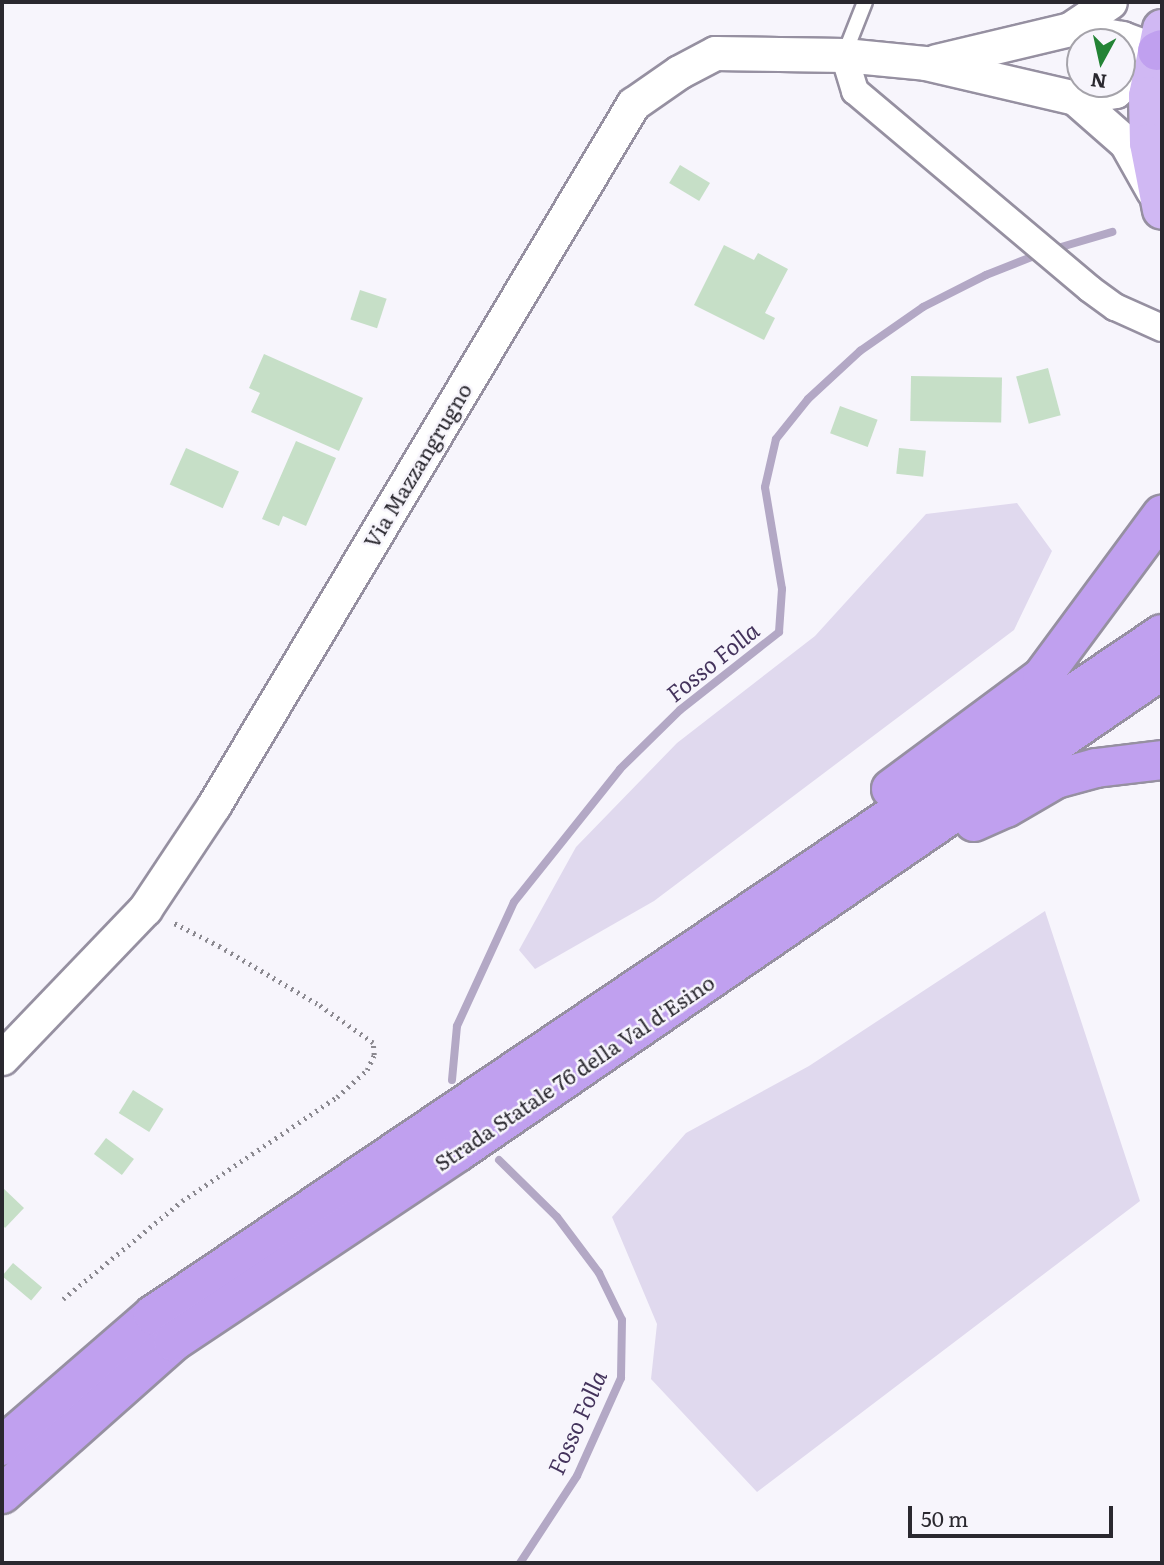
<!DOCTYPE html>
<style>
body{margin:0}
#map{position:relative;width:1164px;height:1565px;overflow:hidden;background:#f7f5fc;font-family:Literata,serif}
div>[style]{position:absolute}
.green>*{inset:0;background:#e0d9ee}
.stream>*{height:8px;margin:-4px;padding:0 4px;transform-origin:4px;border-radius:4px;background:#b3a8c5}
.building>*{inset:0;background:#c6dfc7;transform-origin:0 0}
.path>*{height:4.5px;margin-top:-2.25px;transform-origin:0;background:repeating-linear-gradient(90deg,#8b8990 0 2px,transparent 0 7px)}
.roads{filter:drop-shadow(2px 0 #9690a1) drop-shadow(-2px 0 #9690a1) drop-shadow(0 2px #9690a1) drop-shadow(0 -2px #9690a1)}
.service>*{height:14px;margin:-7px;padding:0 7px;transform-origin:7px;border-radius:7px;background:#fff}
.minor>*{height:26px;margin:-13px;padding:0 13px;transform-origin:13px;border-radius:13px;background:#fff}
.tertiary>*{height:33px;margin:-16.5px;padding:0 16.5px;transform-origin:16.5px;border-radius:16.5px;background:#fff}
.primary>*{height:38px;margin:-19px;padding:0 19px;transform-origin:19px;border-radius:19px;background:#d0b8f3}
.trunk>*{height:38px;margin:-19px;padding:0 19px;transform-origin:19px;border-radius:19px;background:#c0a0ef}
span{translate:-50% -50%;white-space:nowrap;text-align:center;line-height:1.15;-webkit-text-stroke:5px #f7f5fc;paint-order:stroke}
.street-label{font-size:21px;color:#2a282f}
.water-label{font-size:23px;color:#44335c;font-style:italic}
.frame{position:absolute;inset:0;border:4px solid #2a282f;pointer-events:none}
.north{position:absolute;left:1066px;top:28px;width:70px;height:70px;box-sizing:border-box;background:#f7f5fc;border:2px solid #a5a3aa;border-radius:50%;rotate:188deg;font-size:19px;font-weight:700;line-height:28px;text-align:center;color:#2a282f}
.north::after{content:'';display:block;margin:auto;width:24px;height:32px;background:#238335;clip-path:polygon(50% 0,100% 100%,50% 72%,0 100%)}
.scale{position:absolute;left:908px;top:1506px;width:205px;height:32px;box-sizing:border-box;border:4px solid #2a282f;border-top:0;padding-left:9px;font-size:21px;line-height:24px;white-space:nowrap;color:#2a282f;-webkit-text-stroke:5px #f7f5fc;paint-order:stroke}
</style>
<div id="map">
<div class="green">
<i style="clip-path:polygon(1017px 503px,1052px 551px,1014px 630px,654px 901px,535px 969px,519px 950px,576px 847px,677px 743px,815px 636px,926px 514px)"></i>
<i style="clip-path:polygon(1045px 911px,1140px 1201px,757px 1492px,651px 1379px,657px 1324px,612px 1217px,686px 1133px,809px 1066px)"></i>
</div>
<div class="stream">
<i style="left:1051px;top:250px;width:64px;rotate:-16.4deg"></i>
<i style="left:452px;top:1080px;width:54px;rotate:-84.7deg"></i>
<i style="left:457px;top:1026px;width:136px;rotate:-65.3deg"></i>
<i style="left:514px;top:902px;width:170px;rotate:-51.4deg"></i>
<i style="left:620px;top:769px;width:84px;rotate:-44.5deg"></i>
<i style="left:680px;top:710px;width:126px;rotate:-38.2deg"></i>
<i style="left:779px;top:632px;width:43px;rotate:-86deg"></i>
<i style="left:782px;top:589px;width:103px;rotate:-99.5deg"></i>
<i style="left:765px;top:487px;width:49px;rotate:-77.1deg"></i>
<i style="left:776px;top:439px;width:51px;rotate:-51.3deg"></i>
<i style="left:808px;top:399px;width:71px;rotate:-42.7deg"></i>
<i style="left:860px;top:351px;width:77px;rotate:-34.9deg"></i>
<i style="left:923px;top:307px;width:71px;rotate:-26.9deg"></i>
<i style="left:986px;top:275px;width:57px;rotate:-21.6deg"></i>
<i style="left:499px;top:1160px;width:81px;rotate:44.5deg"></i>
<i style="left:557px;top:1217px;width:70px;rotate:53.1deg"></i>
<i style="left:599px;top:1273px;width:52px;rotate:63.9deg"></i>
<i style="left:622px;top:1320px;width:58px;rotate:91deg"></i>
<i style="left:621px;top:1378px;width:107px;rotate:114.2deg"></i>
<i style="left:577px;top:1476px;width:104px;rotate:123.2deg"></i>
</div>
<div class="building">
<i style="left:680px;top:165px;width:35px;height:21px;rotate:31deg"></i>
<i style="clip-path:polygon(724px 245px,754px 260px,758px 253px,788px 269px,765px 313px,775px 318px,764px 340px,694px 305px)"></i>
<i style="left:360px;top:290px;width:28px;height:31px;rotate:18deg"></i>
<i style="clip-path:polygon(264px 354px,363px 398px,339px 451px,251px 412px,260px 393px,249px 388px)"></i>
<i style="left:1048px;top:368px;width:49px;height:33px;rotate:75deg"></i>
<i style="left:911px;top:376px;width:91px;height:45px;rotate:1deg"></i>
<i style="left:840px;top:406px;width:40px;height:29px;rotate:20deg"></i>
<i style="clip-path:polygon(296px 441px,336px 458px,306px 526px,283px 516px,279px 526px,262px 519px)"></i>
<i style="left:186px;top:448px;width:58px;height:40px;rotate:24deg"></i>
<i style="left:899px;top:448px;width:27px;height:26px;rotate:6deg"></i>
<i style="left:133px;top:1090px;width:36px;height:27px;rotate:32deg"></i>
<i style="left:106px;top:1138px;width:35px;height:20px;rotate:37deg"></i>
<i style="clip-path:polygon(2px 1187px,24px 1208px,5px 1228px,2px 1224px)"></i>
<i style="left:13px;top:1263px;width:38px;height:17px;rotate:40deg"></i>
</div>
<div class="path">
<i style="left:63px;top:1299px;width:154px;rotate:-39.5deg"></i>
<i style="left:182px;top:1201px;width:187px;rotate:-33.9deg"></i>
<i style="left:337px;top:1097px;width:40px;rotate:-42deg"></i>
<i style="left:367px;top:1070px;width:17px;rotate:-65deg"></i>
<i style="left:374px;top:1055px;width:12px;rotate:-95deg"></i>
<i style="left:373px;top:1043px;width:68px;rotate:-145.1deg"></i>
<i style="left:317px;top:1004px;width:113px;rotate:-149.6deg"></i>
<i style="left:220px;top:947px;width:55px;rotate:-153deg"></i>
</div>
<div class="roads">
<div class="service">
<i style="left:844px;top:55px;width:57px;rotate:-68.4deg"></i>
</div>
<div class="minor">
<i style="left:844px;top:55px;width:38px;rotate:73deg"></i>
<i style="left:855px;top:91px;width:307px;rotate:40.1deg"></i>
<i style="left:1090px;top:289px;width:31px;rotate:36deg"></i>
<i style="left:1115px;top:307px;width:51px;rotate:24.1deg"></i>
</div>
<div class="tertiary">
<i style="left:936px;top:61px;width:138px;rotate:-13.4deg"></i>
<i style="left:1070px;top:29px;width:48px;rotate:-34deg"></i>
<i style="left:1075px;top:98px;width:68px;rotate:41.4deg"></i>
<i style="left:1126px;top:143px;width:55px;rotate:60.6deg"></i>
<i style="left:2px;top:1058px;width:207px;rotate:-46.2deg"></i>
<i style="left:145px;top:909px;width:125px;rotate:-56.4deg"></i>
<i style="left:214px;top:805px;width:817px;rotate:-59.13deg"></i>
<i style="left:633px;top:104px;width:56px;rotate:-34.8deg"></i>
<i style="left:679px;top:72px;width:41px;rotate:-27.8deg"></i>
<i style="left:715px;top:53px;width:129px;rotate:0.9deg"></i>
<i style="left:844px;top:55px;width:81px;rotate:5.6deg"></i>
<i style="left:925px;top:63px;width:154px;rotate:13.1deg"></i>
<i style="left:1075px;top:98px;width:41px;rotate:-9.9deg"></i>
<i style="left:1115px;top:91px;width:58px;rotate:-43.6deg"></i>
<i style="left:1157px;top:51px;width:37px;rotate:-160deg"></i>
<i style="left:1122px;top:38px;width:53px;rotate:-170.2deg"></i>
</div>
<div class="primary">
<i style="left:1162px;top:29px;width:68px;rotate:101.8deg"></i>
<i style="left:1148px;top:96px;width:47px;rotate:88.8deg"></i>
<i style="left:1149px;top:143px;width:68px;rotate:79deg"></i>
</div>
<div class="trunk">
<i style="left:1157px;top:51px;width:5px;rotate:-22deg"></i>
<i style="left:891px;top:789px;width:188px;rotate:-36.6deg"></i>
<i style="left:1042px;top:677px;width:202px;rotate:-53.5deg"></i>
<i style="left:974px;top:822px;width:35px;rotate:-24deg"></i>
<i style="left:1006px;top:808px;width:58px;rotate:-30.1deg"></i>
<i style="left:1056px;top:779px;width:41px;rotate:-15.4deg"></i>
<i style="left:1096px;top:768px;width:66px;rotate:-6.9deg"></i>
<i style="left:2px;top:1446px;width:200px;rotate:-40.9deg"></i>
<i style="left:153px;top:1315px;width:1217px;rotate:-34.02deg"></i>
<i style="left:2px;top:1494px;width:229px;rotate:-41.6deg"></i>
<i style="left:173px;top:1342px;width:343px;rotate:-33.7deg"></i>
<i style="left:458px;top:1152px;width:853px;rotate:-34.4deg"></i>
</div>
</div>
<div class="street-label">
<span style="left:417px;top:465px;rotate:-59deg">Via Mazzangrugno</span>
<span style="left:574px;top:1072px;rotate:-34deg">Strada Statale 76 della Val d'Esino</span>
</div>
<div class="water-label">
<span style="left:712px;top:661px;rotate:-39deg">Fosso Folla</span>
<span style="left:576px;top:1422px;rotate:-66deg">Fosso Folla</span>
</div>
<div class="frame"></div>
<div class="north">N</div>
<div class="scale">50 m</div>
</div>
